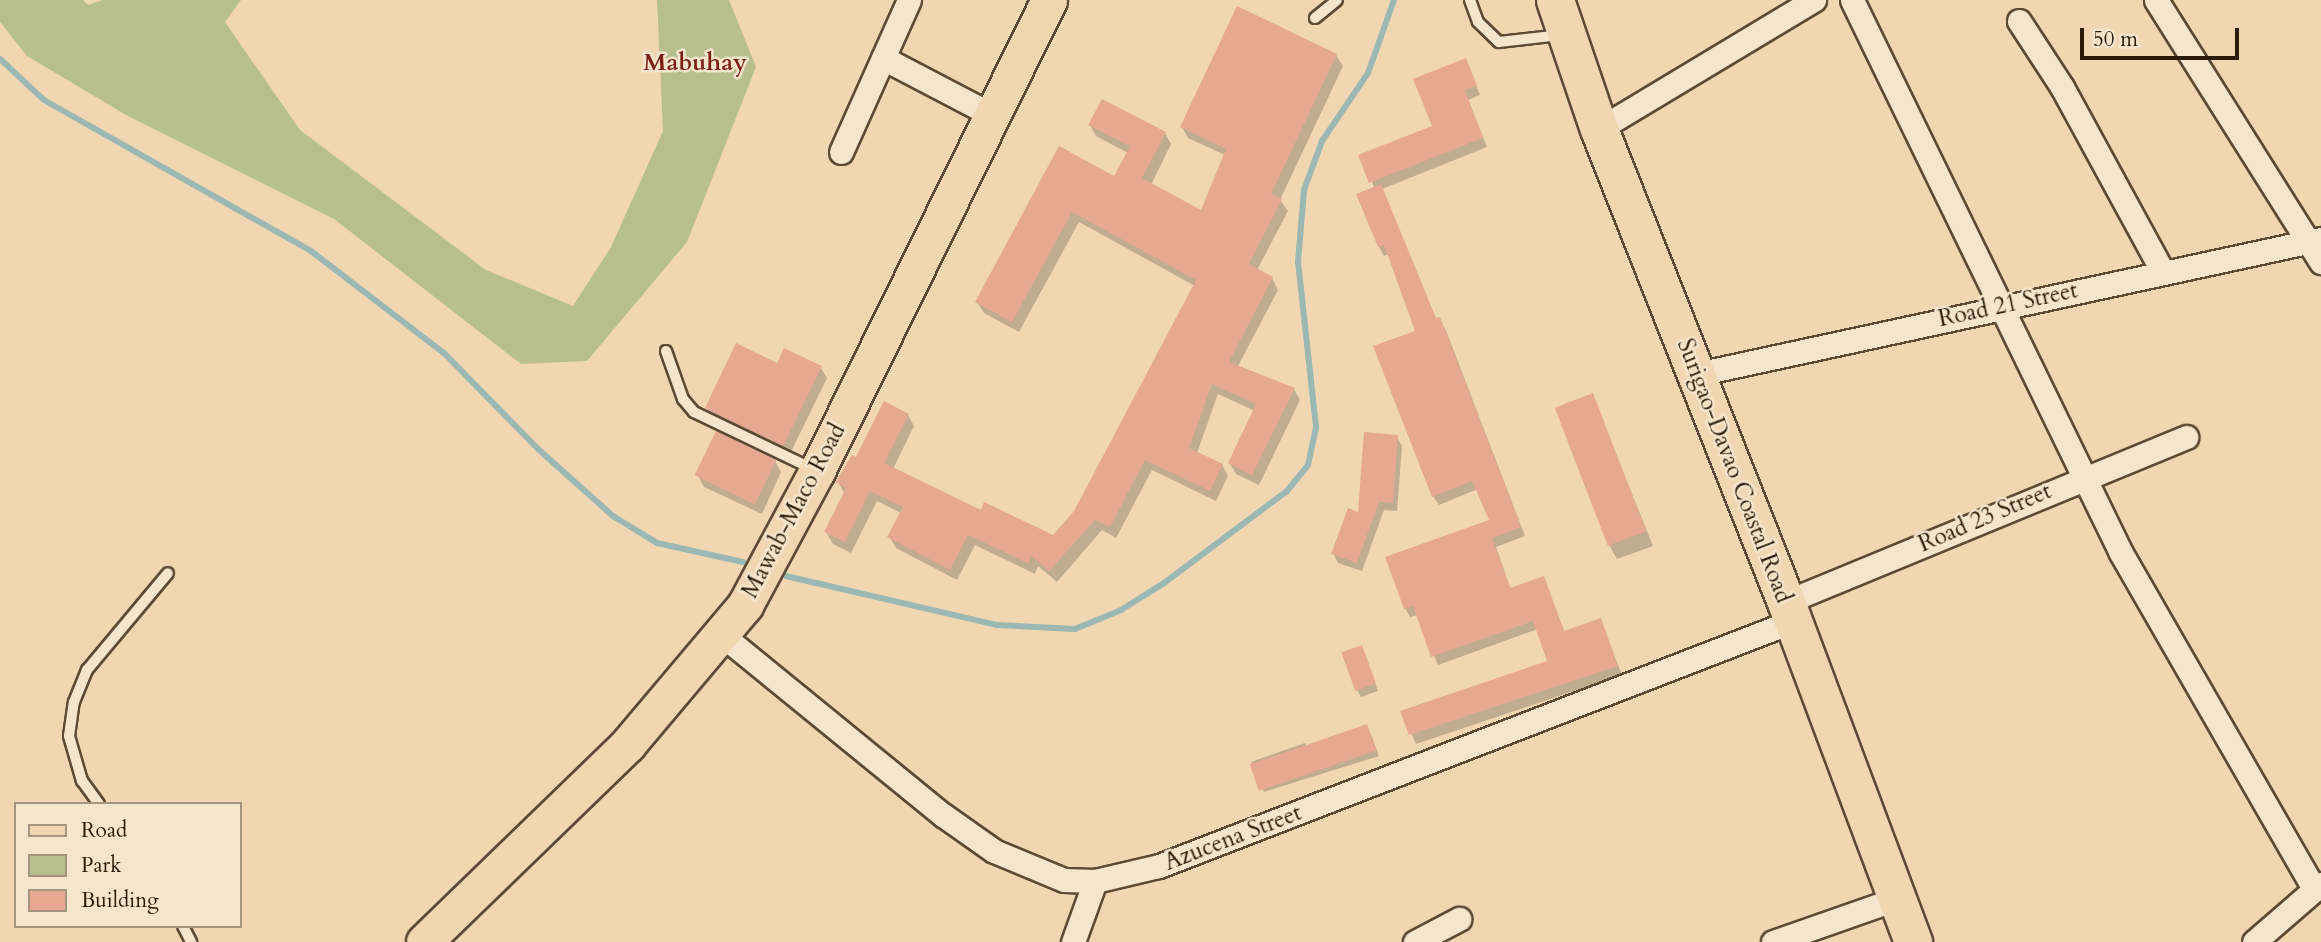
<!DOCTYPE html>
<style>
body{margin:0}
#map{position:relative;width:2321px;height:942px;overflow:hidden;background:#f0d7b2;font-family:Cardo,serif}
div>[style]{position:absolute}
.green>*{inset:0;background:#b7bf8e}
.shadow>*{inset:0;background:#0003}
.stream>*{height:6px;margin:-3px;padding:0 3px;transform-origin:3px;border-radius:3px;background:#9bb8b3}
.building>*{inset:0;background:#e6a891;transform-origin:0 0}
.roads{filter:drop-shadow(2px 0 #5c4a33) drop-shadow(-2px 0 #5c4a33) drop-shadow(0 2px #5c4a33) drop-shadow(0 -2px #5c4a33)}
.service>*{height:10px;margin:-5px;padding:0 5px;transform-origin:5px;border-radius:5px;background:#f5e5cd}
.minor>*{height:23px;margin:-11.5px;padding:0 11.5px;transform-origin:11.5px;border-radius:11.5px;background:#f5e5cd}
.primary>*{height:35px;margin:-17.5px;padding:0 17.5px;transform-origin:17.5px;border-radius:17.5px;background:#f0d7b2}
.trunk>*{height:37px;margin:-18.5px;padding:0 18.5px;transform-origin:18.5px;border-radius:18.5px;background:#f0d7b2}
span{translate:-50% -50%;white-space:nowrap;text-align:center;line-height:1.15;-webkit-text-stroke:5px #f5e5cd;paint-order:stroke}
.street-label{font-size:23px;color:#2a1b09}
.neighbourhood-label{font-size:24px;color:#7a1f14;font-weight:700}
.legend{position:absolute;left:14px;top:802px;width:228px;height:126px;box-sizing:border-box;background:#f5e5cd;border:2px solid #a4947f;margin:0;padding:9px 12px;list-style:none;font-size:21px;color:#2a1b09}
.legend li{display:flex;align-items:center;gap:14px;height:35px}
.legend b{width:35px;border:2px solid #a4947f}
.scale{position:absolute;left:2080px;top:28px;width:159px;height:32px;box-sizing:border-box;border:4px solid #2a1b09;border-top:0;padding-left:9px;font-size:21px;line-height:24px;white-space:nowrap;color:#2a1b09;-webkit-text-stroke:5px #f5e5cd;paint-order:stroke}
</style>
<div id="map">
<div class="green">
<i style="clip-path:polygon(0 0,83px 0,88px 5px,103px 0,241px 0,225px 22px,300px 130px,486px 270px,573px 306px,611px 247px,663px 131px,657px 0,729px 0,756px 67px,687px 242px,587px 361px,521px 364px,334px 219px,126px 115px,27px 56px,0 22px)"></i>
</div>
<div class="shadow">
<i style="clip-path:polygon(1336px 55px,1343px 66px,1280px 200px,1288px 211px,1257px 270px,1272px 278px,1278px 290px,1238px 366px,1294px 389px,1300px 400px,1259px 485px,1236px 474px,1229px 462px,1255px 411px,1218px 394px,1197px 453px,1222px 465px,1228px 476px,1216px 501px,1152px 470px,1116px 538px,1102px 530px,1057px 582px,1038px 566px,1035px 574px,975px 545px,957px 580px,896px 548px,889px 536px,901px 513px,877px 501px,851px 553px,833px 544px,826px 532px,845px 494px,838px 482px,908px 415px,914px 426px,893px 469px,982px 512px,1053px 537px,1075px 512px,1195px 286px,1079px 222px,1019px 332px,984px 313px,977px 302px,1060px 149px,1114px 178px,1128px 153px,1096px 136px,1090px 125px,1165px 133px,1171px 144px,1151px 185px,1202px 213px,1225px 155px,1188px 138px,1182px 127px)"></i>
<i style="clip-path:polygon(1470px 70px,1480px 95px,1468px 100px,1487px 147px,1382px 189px,1436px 320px,1445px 328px,1525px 536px,1496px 547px,1511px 590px,1543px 578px,1565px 633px,1600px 620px,1622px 675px,1416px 744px,1402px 712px,1549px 662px,1538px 629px,1438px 665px,1418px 615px,1410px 617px,1405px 608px,1491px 521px,1478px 489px,1439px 505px,1433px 496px,1417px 332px,1389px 254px,1384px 256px,1379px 247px,1359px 195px,1375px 189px,1360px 156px,1434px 127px)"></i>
<i style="clip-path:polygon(777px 366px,821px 368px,827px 378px,789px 456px,713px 419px,707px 408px)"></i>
<i style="clip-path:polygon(1592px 395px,1653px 546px,1617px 559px,1609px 545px)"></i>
<i style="clip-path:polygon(1397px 437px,1402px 446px,1397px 511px,1384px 510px,1362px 571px,1338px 563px,1333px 553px,1360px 515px)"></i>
<i style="clip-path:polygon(775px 461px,781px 472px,762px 514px,704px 487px,698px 476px)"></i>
<i style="clip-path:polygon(1365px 654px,1378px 691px,1361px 697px,1357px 690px)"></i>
<i style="clip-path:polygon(1370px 732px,1379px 756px,1264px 792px,1251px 762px,1305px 743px,1307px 747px)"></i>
</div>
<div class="stream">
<i style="left:0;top:59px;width:60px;rotate:43deg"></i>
<i style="left:44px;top:100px;width:307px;rotate:29.5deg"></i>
<i style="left:311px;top:251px;width:168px;rotate:37.5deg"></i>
<i style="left:444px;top:353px;width:134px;rotate:45.6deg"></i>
<i style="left:538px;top:449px;width:101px;rotate:41.8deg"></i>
<i style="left:613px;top:516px;width:52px;rotate:31.5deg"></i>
<i style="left:657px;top:543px;width:88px;rotate:12.5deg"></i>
<i style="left:786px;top:576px;width:217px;rotate:13.1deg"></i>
<i style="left:997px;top:625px;width:78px;rotate:2.9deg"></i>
<i style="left:1075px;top:629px;width:50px;rotate:-22.4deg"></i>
<i style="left:1121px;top:610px;width:51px;rotate:-32.1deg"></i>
<i style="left:1164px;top:583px;width:154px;rotate:-36.8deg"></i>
<i style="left:1287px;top:491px;width:33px;rotate:-51deg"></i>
<i style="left:1308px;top:465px;width:39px;rotate:-78deg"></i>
<i style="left:1316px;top:427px;width:166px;rotate:-96.2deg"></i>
<i style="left:1298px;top:262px;width:72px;rotate:-85.2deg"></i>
<i style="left:1304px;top:190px;width:52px;rotate:-69.8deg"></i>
<i style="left:1322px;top:141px;width:82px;rotate:-55.9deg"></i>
<i style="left:1368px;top:73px;width:77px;rotate:-70.4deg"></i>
</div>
<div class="building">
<i style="clip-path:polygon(1237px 6px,1337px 54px,1271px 194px,1282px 199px,1249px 264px,1273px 277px,1229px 362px,1295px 388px,1252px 475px,1228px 463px,1256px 404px,1212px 384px,1189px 448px,1223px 464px,1210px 491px,1145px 460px,1110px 527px,1095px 520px,1049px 571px,1032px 556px,1028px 563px,968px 535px,950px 570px,887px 537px,903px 507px,870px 491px,845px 542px,824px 532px,846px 488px,836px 482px,852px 455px,856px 457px,884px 401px,909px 414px,884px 463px,981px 510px,984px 502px,1053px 535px,1074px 511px,1196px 280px,1072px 212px,1012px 322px,975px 302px,1059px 146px,1114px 176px,1130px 146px,1088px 125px,1102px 99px,1166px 132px,1142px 178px,1201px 210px,1226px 149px,1180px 127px)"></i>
<i style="clip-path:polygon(1466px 58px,1477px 86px,1465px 90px,1483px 138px,1369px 183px,1358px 155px,1432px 126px,1413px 79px)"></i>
<i style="clip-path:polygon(1381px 184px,1436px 318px,1440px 317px,1521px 527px,1492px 538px,1510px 588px,1544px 576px,1564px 631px,1601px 618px,1618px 666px,1409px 735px,1400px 711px,1547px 661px,1533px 621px,1431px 657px,1413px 606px,1404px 609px,1385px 557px,1489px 520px,1472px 481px,1432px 497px,1373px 346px,1415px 331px,1384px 245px,1378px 247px,1356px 194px)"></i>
<i style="clip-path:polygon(736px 343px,777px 363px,784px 348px,822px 366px,783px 446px,705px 408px)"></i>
<i style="left:1593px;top:393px;width:148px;height:41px;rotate:69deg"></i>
<i style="left:716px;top:431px;width:67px;height:49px;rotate:26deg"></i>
<i style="clip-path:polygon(1364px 432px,1398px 435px,1393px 503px,1379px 502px,1357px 563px,1331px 554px,1348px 508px,1358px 512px)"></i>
<i style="left:1362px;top:645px;width:41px;height:22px;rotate:70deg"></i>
<i style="left:1367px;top:724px;width:28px;height:124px;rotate:71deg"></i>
</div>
<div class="roads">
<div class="service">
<i style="left:1470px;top:0;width:23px;rotate:70deg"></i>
<i style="left:1478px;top:22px;width:29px;rotate:44deg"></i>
<i style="left:1499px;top:42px;width:61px;rotate:-6.5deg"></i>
<i style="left:1315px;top:18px;width:28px;rotate:-39deg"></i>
<i style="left:666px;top:351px;width:51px;rotate:70.5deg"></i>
<i style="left:683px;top:399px;width:17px;rotate:50deg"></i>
<i style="left:694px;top:412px;width:130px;rotate:25.6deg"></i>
<i style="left:99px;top:804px;width:29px;rotate:-126deg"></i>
<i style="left:82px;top:781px;width:47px;rotate:-106.1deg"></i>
<i style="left:69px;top:736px;width:34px;rotate:-82deg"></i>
<i style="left:74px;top:702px;width:35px;rotate:-68deg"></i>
<i style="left:87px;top:670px;width:126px;rotate:-50.1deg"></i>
<i style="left:183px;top:926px;width:18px;rotate:63deg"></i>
</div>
<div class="minor">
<i style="left:1852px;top:0;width:615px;rotate:64.06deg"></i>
<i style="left:2121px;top:553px;width:387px;rotate:60.1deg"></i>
<i style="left:2156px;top:0;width:310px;rotate:57.8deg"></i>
<i style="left:2019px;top:21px;width:79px;rotate:56.9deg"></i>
<i style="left:2062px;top:87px;width:211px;rotate:61.4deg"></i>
<i style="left:883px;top:58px;width:123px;rotate:27.6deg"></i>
<i style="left:1599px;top:129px;width:251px;rotate:-31deg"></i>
<i style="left:841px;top:152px;width:167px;rotate:-65.9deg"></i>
<i style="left:1697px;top:374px;width:638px;rotate:-12.21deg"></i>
<i style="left:1786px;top:602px;width:433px;rotate:-22.4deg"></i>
<i style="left:722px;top:635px;width:285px;rotate:39.2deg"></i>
<i style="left:943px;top:815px;width:62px;rotate:35.2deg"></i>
<i style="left:994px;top:851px;width:76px;rotate:22.5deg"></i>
<i style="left:1064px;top:880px;width:31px;rotate:2deg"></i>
<i style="left:1095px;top:881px;width:66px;rotate:-13.2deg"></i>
<i style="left:1159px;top:866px;width:680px;rotate:-21.13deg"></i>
<i style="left:1073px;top:942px;width:65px;rotate:-70.2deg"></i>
<i style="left:1415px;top:942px;width:50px;rotate:-27.6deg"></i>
<i style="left:1773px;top:942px;width:130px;rotate:-19.3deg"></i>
<i style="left:2254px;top:942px;width:89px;rotate:-40.9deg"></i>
</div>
<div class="primary">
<i style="left:424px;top:942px;width:284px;rotate:-44.1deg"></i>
<i style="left:628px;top:744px;width:182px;rotate:-49.9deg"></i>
<i style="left:745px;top:605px;width:152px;rotate:-61.8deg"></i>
<i style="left:817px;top:471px;width:525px;rotate:-63.78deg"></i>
</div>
<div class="trunk">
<i style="left:1555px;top:0;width:136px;rotate:71.2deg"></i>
<i style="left:1599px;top:129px;width:509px;rotate:68.43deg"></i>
<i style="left:1786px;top:602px;width:363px;rotate:69.5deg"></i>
</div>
</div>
<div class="street-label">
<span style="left:2008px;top:305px;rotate:-12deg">Road 21 Street</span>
<span style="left:1734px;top:471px;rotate:69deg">Surigao-Davao Coastal Road</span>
<span style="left:794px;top:511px;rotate:-62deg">Mawab-Maco Road</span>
<span style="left:1985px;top:518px;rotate:-23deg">Road 23 Street</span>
<span style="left:1233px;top:838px;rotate:-21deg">Azucena Street</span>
</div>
<div class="neighbourhood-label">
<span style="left:695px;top:63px">Mabuhay</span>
</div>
<ul class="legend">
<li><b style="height:9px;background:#f0d7b2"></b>Road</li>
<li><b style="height:19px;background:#b7bf8e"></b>Park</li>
<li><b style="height:19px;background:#e6a891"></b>Building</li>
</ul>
<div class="scale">50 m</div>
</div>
